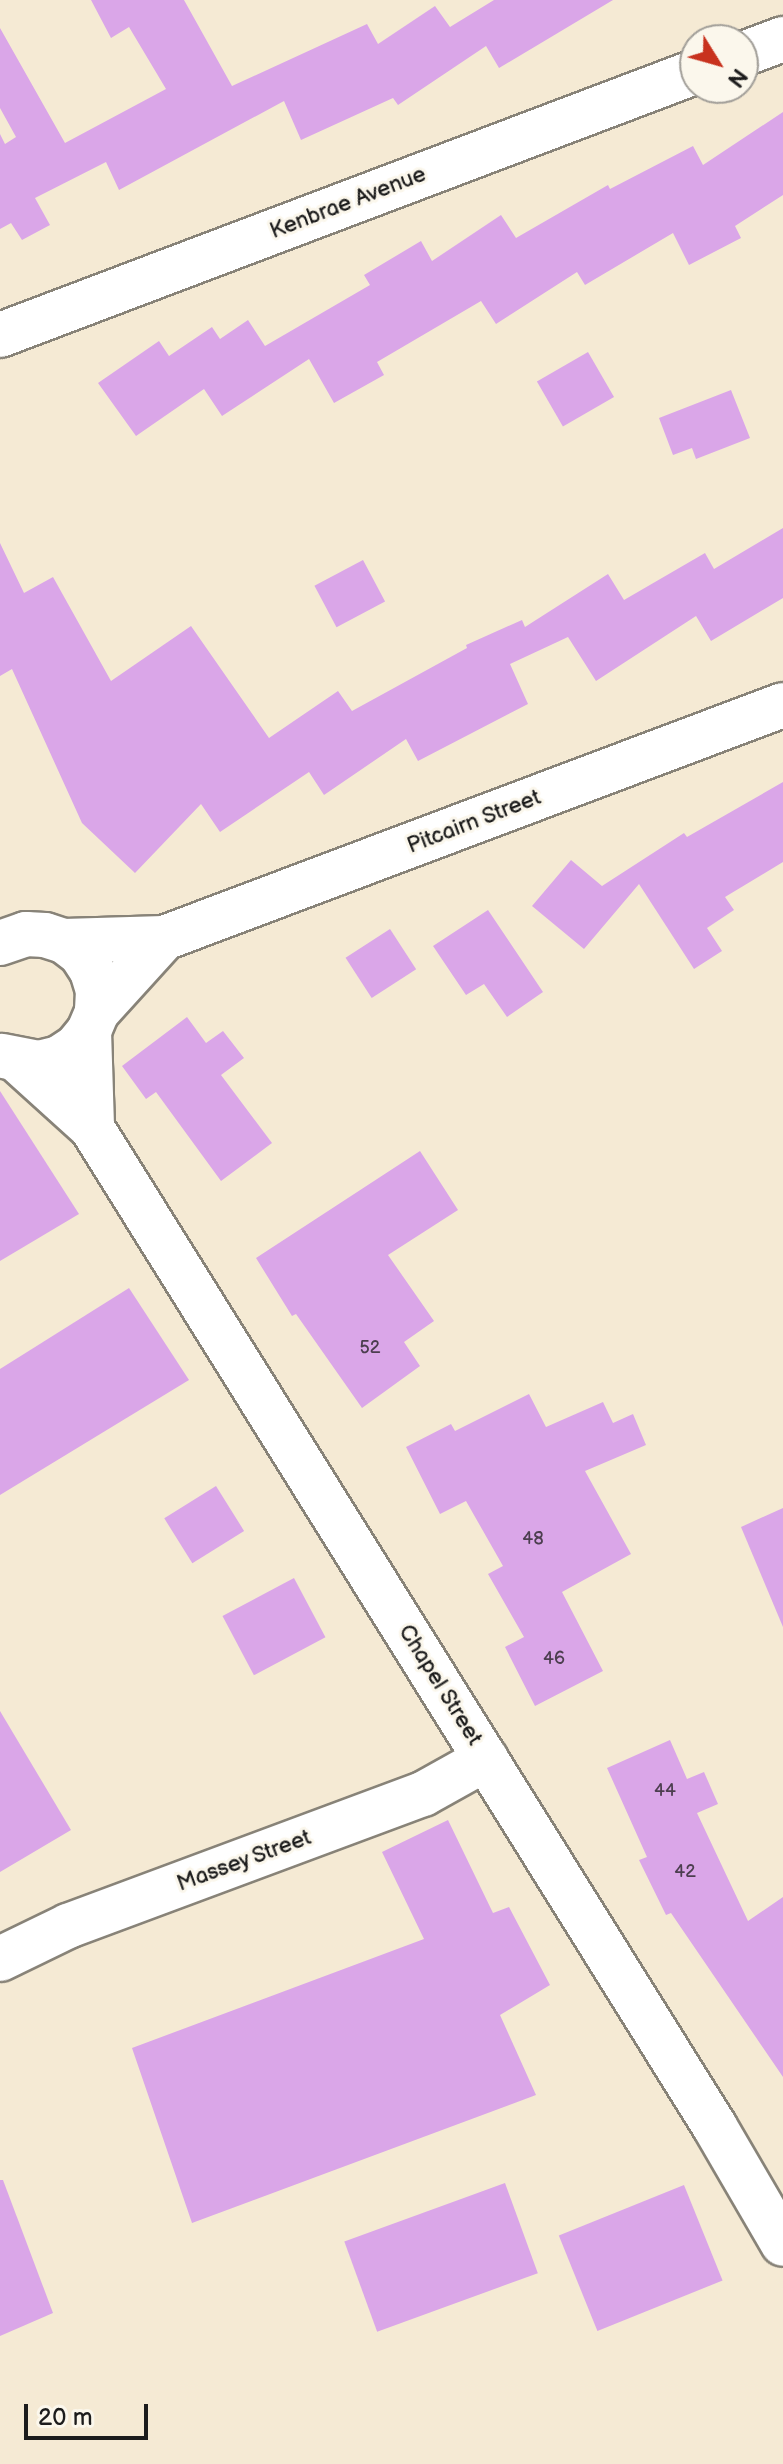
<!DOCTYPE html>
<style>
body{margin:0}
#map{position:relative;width:783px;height:2464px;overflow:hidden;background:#f5ead4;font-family:"Balsamiq Sans",sans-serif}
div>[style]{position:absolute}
.building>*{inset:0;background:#daa6e8;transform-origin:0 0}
.roads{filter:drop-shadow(2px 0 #888378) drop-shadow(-2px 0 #888378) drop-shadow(0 2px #888378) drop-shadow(0 -2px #888378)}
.minor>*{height:44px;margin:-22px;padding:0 22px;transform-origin:22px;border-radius:22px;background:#fff}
.tertiary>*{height:44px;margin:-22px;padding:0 22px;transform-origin:22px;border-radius:22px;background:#fff}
span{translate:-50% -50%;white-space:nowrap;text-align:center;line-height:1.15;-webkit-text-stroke:6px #fbf7ec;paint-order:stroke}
.number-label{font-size:18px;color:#4c3e4f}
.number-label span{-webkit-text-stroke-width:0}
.street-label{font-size:22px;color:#1c1c1c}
.north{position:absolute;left:679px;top:24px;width:80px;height:80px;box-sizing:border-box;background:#fbf7ec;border:2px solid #a29f99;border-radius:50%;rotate:127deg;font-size:22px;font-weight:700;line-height:32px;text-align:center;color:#1c1c1c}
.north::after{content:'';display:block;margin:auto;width:28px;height:36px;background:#c8321e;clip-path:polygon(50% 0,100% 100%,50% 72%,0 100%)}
.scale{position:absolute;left:24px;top:2404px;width:124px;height:36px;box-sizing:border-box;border:4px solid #1c1c1c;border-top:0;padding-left:10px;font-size:24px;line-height:28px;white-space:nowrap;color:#1c1c1c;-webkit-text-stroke:6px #fbf7ec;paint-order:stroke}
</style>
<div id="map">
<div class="building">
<i style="clip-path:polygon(91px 0,184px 0,232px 86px,367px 24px,378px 44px,435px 6px,450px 27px,494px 0,613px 0,499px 68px,486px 46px,398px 105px,393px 98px,301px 140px,284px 101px,119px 190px,106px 162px,35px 198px,50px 225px,22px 240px,11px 223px,0 229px,0 134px,5px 144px,16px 137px,0 108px,0 28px,65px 143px,166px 89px,129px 27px,111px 38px)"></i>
<i style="clip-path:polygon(783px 112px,783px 195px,735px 226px,741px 238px,689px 265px,673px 233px,585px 285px,577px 272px,496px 324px,481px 301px,377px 362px,384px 375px,334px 403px,309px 359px,222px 416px,204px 389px,136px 436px,98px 383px,159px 341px,169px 356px,212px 327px,220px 339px,248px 320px,265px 346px,370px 285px,364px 275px,421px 241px,432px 261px,501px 215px,516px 238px,608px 185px,610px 189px,693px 146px,703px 165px)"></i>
<i style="left:588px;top:352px;width:52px;height:59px;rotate:60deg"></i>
<i style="clip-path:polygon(731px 390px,750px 438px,696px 459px,692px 448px,673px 455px,659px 418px)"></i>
<i style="clip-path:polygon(783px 528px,783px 598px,711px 641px,696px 616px,596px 681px,568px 637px,510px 664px,528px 704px,418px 761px,406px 739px,324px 795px,309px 772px,220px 832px,201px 804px,135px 873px,82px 823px,12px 669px,0 676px,0 543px,24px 593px,53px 577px,111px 681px,191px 626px,269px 738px,338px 691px,352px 711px,467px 648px,466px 645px,522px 620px,525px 627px,608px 574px,624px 600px,705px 553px,714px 569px)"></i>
<i style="left:363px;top:560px;width:47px;height:55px;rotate:62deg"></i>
<i style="clip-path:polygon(783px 782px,783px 862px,725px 897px,734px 910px,707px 928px,722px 951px,694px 969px,639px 884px,584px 949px,532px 906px,571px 860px,602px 886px,684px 833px,687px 837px)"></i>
<i style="clip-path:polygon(488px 910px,543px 992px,507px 1017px,484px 984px,466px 995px,433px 946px)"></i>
<i style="left:390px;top:929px;width:48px;height:53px;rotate:57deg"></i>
<i style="clip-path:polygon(187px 1017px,206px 1043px,223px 1031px,244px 1058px,221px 1075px,272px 1143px,221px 1181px,156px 1092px,146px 1099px,122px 1066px)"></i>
<i style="clip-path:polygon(0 1091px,79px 1214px,0 1261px)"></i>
<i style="clip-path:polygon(420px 1151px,458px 1210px,388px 1255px,434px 1321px,404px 1342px,420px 1366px,362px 1408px,296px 1314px,292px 1316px,256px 1258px)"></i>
<i style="clip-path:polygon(129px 1288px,189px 1380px,0 1495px,0 1369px)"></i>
<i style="clip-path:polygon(529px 1394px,546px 1427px,603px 1402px,613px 1423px,633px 1414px,646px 1445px,585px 1471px,631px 1554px,562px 1592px,603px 1671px,535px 1706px,505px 1647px,524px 1637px,488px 1574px,503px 1566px,466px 1501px,440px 1514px,406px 1447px,451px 1424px,455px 1431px)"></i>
<i style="left:216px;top:1486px;width:53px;height:61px;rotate:58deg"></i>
<i style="clip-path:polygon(783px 1508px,783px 1627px,741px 1527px)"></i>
<i style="left:294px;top:1578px;width:67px;height:81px;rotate:62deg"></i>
<i style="clip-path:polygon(0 1711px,71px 1830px,0 1872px)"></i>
<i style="clip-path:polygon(670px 1740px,687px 1779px,704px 1772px,718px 1804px,697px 1813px,748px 1921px,783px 1897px,783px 2077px,671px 1913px,666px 1915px,639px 1860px,647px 1857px,607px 1768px)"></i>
<i style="clip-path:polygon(448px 1820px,493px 1913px,509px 1907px,550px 1985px,500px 2015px,536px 2095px,192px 2223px,132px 2048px,424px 1939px,382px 1852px)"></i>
<i style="clip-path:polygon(0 2180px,3px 2180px,53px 2313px,0 2336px)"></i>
<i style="left:505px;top:2183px;width:96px;height:171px;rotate:70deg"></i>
<i style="left:684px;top:2185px;width:103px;height:135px;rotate:68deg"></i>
</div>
<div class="roads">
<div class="minor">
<i style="left:743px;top:54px;width:43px;rotate:-20.6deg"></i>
<i style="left:0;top:335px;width:743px;rotate:-20.73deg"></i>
<i style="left:0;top:1959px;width:76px;rotate:-25.9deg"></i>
<i style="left:68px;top:1926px;width:379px;rotate:-20.4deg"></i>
<i style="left:423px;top:1794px;width:72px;rotate:-29.1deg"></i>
</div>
<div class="tertiary">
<i style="left:64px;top:941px;width:100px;rotate:-1.7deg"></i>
<i style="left:164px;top:938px;width:661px;rotate:-20.63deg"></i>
<i style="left:0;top:943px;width:28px;rotate:-19deg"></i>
<i style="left:26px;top:934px;width:19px;rotate:3deg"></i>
<i style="left:45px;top:935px;width:20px;rotate:18deg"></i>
<i style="left:64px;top:941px;width:21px;rotate:37deg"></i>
<i style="left:81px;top:954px;width:20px;rotate:57deg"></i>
<i style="left:92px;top:971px;width:21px;rotate:73deg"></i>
<i style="left:98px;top:991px;width:21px;rotate:93deg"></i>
<i style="left:97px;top:1012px;width:21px;rotate:113deg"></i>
<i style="left:89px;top:1031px;width:21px;rotate:129deg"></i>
<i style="left:76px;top:1047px;width:20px;rotate:147deg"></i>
<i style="left:59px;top:1058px;width:21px;rotate:166deg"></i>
<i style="left:39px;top:1063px;width:38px;rotate:-169deg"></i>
<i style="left:97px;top:1012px;width:100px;rotate:-47.8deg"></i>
<i style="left:89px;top:1031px;width:97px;rotate:88.2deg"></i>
<i style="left:19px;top:1062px;width:98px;rotate:42.1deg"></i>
<i style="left:92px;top:1128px;width:1177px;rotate:58.05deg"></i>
<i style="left:715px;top:2127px;width:135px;rotate:59.8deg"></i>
</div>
</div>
<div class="number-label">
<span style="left:370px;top:1348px">52</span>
<span style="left:533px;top:1539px">48</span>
<span style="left:554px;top:1659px">46</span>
<span style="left:665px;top:1791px">44</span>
<span style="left:685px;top:1872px">42</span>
</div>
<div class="street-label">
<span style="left:348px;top:203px;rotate:-21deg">Kenbrae Avenue</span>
<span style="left:474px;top:822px;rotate:-21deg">Pitcairn Street</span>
<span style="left:440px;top:1685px;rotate:58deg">Chapel Street</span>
<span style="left:244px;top:1861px;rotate:-20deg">Massey Street</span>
</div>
<div class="north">N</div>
<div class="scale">20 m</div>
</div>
